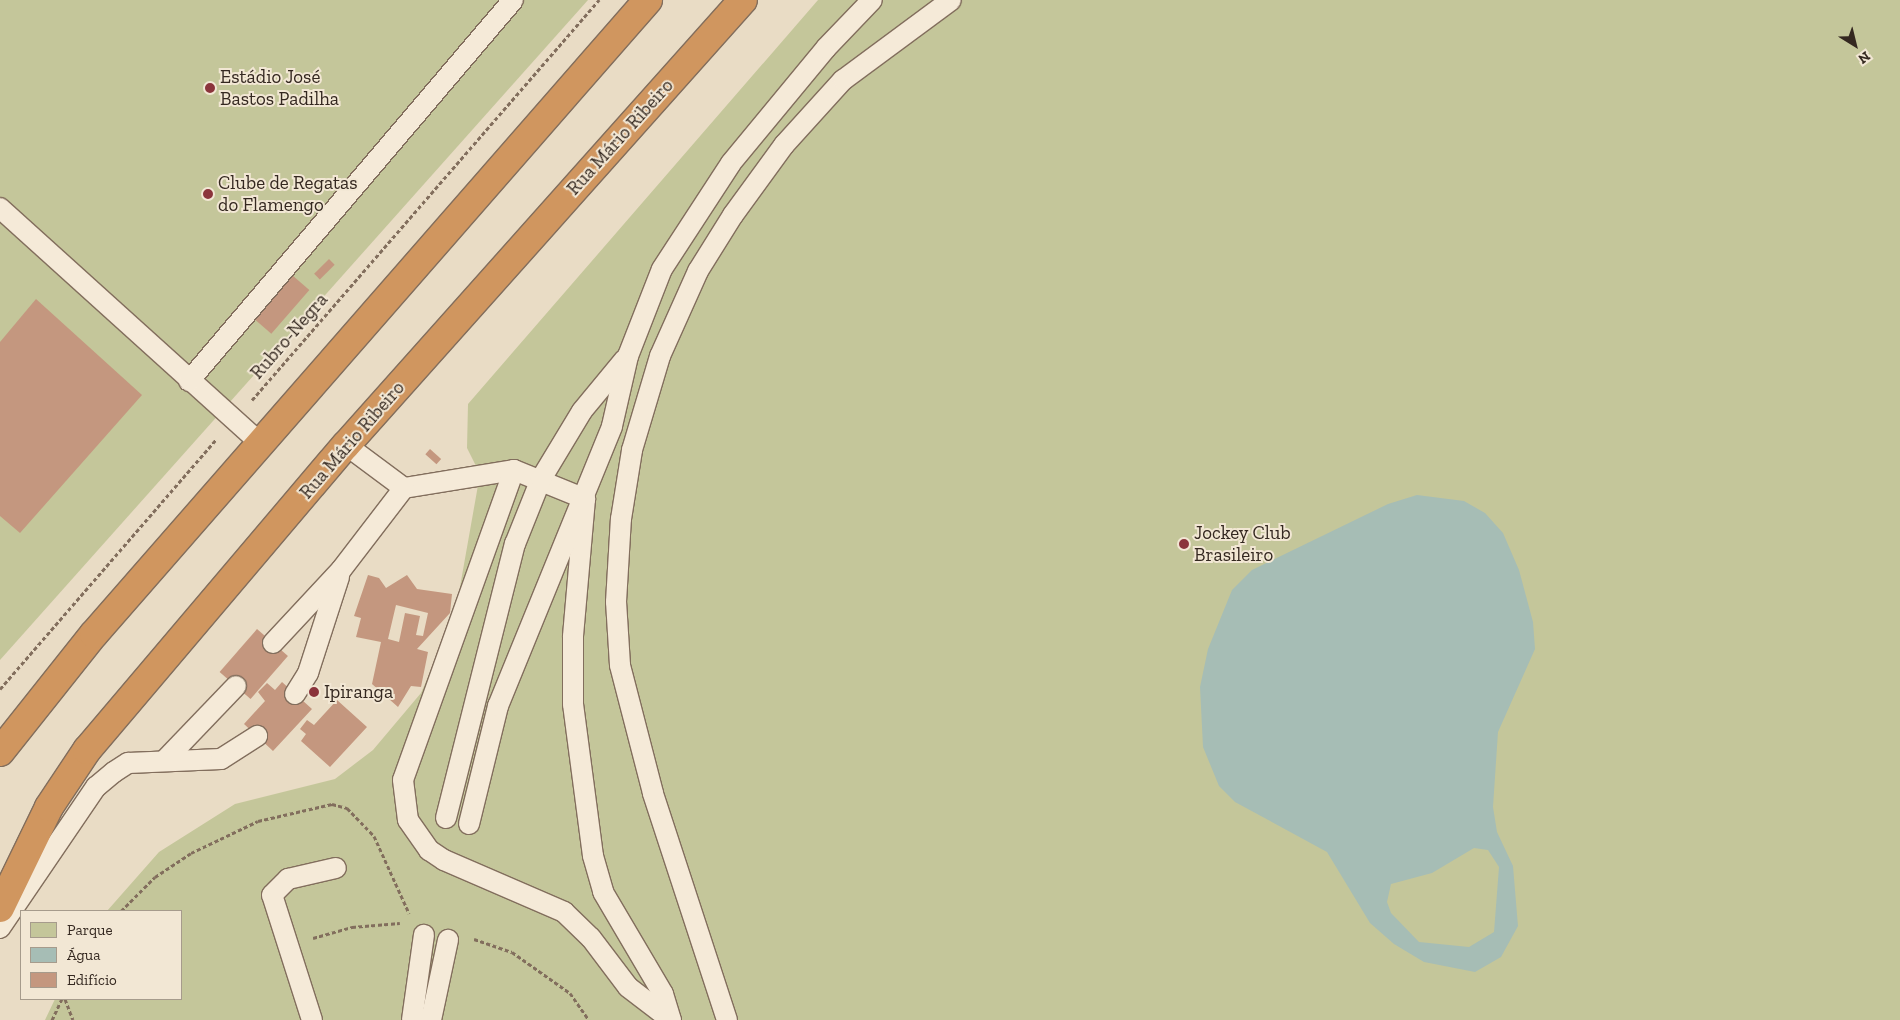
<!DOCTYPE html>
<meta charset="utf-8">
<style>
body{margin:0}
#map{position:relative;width:1900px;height:1020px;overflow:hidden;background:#e9dcc5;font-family:"Zilla Slab",serif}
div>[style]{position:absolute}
.green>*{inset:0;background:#c4c69a}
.water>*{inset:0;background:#a6bdb5}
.building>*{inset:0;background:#c4977f;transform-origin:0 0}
.path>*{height:3px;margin-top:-1.5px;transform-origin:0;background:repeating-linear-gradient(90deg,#826e5d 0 4px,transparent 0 6.5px)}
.roads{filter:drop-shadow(1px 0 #826e5d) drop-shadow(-1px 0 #826e5d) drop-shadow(0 1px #826e5d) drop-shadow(0 -1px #826e5d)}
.lane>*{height:20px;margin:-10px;padding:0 10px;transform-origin:10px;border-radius:10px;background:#f5ead8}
.highway>*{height:28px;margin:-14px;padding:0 14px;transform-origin:14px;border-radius:14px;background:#d0965f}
.dots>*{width:14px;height:14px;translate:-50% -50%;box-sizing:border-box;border:2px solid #f2e7d4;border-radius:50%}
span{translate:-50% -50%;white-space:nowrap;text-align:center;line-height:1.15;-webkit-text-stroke:4px #f2e7d4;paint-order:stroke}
.poi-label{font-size:19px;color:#342820}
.left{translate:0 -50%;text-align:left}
.street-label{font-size:19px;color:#342820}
.legend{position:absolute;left:20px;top:910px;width:162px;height:90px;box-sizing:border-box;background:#f2e7d4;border:1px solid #a69b8c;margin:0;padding:6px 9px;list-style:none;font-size:15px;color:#342820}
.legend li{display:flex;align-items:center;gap:10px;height:25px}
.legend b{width:25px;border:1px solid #a69b8c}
.north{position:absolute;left:1830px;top:20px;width:50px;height:50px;-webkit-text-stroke:4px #f2e7d4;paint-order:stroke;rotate:144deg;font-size:14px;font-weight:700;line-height:20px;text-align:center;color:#342820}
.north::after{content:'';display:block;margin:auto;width:18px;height:22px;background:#342820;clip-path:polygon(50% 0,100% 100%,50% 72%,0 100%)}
</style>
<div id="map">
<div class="green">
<i style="clip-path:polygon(0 0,588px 0,0 660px)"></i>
<i style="clip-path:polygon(818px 0,1900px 0,1900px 1020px,45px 1020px,55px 999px,181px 999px,181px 911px,107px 911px,159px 852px,235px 804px,335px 779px,373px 750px,421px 693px,455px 615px,480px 474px,467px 448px,468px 404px)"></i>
</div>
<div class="water">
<i style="clip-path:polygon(evenodd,1417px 495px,1464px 501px,1485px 513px,1503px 533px,1519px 570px,1533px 622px,1535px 649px,1498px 732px,1493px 807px,1497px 832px,1513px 866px,1518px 926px,1501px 957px,1475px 972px,1424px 962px,1394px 944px,1370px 923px,1327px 852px,1235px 802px,1219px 786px,1203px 747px,1200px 687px,1208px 649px,1232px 590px,1252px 570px,1388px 504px,1417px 495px,1474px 848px,1488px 850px,1499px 867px,1494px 932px,1469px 947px,1419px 942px,1391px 913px,1387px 902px,1391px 884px,1432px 873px,1474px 848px)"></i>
</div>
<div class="building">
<i style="left:329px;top:259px;width:8px;height:21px;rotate:45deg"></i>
<i style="left:292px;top:275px;width:23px;height:58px;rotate:41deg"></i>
<i style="clip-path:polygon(36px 299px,142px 395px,20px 533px,0 516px,0 342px)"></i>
<i style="left:430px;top:449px;width:15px;height:7px;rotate:42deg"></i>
<i style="clip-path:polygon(evenodd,368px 575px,379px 578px,386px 588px,407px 575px,417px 589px,452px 594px,450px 613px,417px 649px,428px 652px,421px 687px,411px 686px,398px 707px,372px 684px,381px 642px,356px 637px,361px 618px,354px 616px,368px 575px,396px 605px,428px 613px,423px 636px,416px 635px,420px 616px,405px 613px,399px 642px,388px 639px,396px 605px)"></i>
<i style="left:257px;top:629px;width:41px;height:57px;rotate:41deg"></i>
<i style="clip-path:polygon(282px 682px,312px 709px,273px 751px,244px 724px,265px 701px,258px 692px,267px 683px,275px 690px)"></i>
<i style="clip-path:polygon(337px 700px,367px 727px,330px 767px,301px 741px,306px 734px,300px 729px,307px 720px,314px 725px)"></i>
</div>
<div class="path">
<i style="left:252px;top:400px;width:530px;rotate:-49.06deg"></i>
<i style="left:0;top:689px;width:330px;rotate:-49.1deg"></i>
<i style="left:121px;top:911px;width:48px;rotate:-45deg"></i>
<i style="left:155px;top:877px;width:43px;rotate:-33.7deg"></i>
<i style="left:191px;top:853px;width:74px;rotate:-25.5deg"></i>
<i style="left:258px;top:821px;width:76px;rotate:-12.9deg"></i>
<i style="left:332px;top:804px;width:16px;rotate:15deg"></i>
<i style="left:347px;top:808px;width:39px;rotate:46deg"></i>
<i style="left:374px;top:836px;width:85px;rotate:65.6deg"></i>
<i style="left:313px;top:938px;width:41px;rotate:-15.8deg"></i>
<i style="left:352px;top:927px;width:48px;rotate:-4.8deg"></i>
<i style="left:474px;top:939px;width:40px;rotate:18.9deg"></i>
<i style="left:512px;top:952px;width:71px;rotate:35.3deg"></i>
<i style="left:570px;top:993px;width:33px;rotate:55deg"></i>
<i style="left:65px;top:999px;width:22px;rotate:69deg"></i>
<i style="left:52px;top:1020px;width:23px;rotate:-65deg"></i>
</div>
<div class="roads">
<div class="lane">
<i style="left:0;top:208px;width:349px;rotate:42.1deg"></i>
<i style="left:189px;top:381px;width:500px;rotate:-49.62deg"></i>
<i style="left:346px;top:445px;width:72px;rotate:36.6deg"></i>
<i style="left:404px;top:488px;width:111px;rotate:-9.3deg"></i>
<i style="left:514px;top:470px;width:77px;rotate:22.2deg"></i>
<i style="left:585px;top:499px;width:139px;rotate:95deg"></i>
<i style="left:573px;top:637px;width:67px;rotate:90deg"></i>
<i style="left:573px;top:704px;width:153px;rotate:82.5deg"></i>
<i style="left:593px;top:856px;width:37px;rotate:74deg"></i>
<i style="left:603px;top:892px;width:118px;rotate:59.5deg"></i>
<i style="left:663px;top:994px;width:27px;rotate:73deg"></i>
<i style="left:514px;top:470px;width:329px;rotate:109.7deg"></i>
<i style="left:403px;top:780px;width:40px;rotate:82.9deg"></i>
<i style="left:408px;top:820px;width:37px;rotate:55deg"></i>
<i style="left:429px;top:850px;width:18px;rotate:34deg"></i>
<i style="left:444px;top:860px;width:131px;rotate:23.4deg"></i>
<i style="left:564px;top:912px;width:37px;rotate:44deg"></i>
<i style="left:591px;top:938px;width:61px;rotate:52.9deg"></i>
<i style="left:628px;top:987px;width:54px;rotate:37.5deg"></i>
<i style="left:273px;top:643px;width:100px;rotate:-47deg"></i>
<i style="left:341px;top:570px;width:103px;rotate:-52.5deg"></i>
<i style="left:295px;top:694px;width:25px;rotate:-58deg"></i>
<i style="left:308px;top:673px;width:101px;rotate:-72.1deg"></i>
<i style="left:166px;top:759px;width:101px;rotate:-46.2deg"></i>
<i style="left:446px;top:818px;width:283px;rotate:-75.9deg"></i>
<i style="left:515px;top:544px;width:70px;rotate:-68.2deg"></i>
<i style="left:541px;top:479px;width:79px;rotate:-58.9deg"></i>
<i style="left:582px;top:411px;width:67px;rotate:-50.4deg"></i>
<i style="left:469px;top:824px;width:122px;rotate:-76.2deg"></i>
<i style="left:498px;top:706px;width:302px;rotate:-67.8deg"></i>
<i style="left:612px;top:426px;width:72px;rotate:-77.1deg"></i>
<i style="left:628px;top:356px;width:93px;rotate:-68.7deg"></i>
<i style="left:662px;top:269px;width:126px;rotate:-56.9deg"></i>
<i style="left:731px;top:163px;width:149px;rotate:-50.4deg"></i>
<i style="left:826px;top:48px;width:66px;rotate:-46.2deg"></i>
<i style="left:0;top:928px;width:171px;rotate:-55.8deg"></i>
<i style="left:96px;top:787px;width:23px;rotate:-40deg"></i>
<i style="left:114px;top:772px;width:17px;rotate:-33deg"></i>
<i style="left:128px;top:763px;width:93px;rotate:-2.5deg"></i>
<i style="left:221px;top:759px;width:43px;rotate:-32.6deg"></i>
<i style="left:312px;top:1020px;width:131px;rotate:-107.7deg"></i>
<i style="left:272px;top:895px;width:23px;rotate:-45deg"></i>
<i style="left:288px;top:879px;width:49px;rotate:-12.9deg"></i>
<i style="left:412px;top:1020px;width:86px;rotate:-82deg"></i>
<i style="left:431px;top:1020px;width:82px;rotate:-78deg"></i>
<i style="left:727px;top:1020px;width:239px;rotate:-108.1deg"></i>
<i style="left:653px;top:793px;width:132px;rotate:-104.5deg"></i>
<i style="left:620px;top:665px;width:63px;rotate:-93.6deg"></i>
<i style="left:616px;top:602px;width:83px;rotate:-86.6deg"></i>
<i style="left:621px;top:519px;width:70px;rotate:-80.9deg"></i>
<i style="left:632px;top:450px;width:98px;rotate:-73.4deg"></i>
<i style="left:660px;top:356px;width:93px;rotate:-65.9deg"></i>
<i style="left:698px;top:271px;width:66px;rotate:-58deg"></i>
<i style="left:733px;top:215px;width:87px;rotate:-53.9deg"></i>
<i style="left:784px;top:145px;width:88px;rotate:-47.8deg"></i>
<i style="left:843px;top:80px;width:134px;rotate:-36.5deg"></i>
</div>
<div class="highway">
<i style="left:0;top:752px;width:151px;rotate:-51.5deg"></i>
<i style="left:94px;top:634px;width:842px;rotate:-48.85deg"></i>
<i style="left:0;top:908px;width:112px;rotate:-64.1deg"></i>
<i style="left:49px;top:807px;width:69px;rotate:-56.3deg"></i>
<i style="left:87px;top:750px;width:400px;rotate:-49.7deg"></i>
<i style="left:346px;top:445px;width:596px;rotate:-48.26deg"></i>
</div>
</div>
<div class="dots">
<i style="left:210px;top:88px;background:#8b343b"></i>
<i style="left:208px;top:194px;background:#8b343b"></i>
<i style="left:1184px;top:544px;background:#8b343b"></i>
<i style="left:314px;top:692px;background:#8b343b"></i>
</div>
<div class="poi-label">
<span class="left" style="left:220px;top:88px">Estádio José<br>Bastos Padilha</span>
<span class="left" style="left:218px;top:194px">Clube de Regatas<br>do Flamengo</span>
<span class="left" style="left:1194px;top:544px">Jockey Club<br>Brasileiro</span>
<span class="left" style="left:324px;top:692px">Ipiranga</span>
</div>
<div class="street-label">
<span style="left:620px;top:137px;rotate:-48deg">Rua Mário Ribeiro</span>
<span style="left:289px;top:336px;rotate:-49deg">Rubro-Negra</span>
<span style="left:352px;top:440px;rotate:-49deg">Rua Mário Ribeiro</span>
</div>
<ul class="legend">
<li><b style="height:14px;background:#c4c69a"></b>Parque</li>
<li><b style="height:14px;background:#a6bdb5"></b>Água</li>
<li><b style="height:14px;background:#c4977f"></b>Edifício</li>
</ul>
<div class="north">N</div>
</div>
